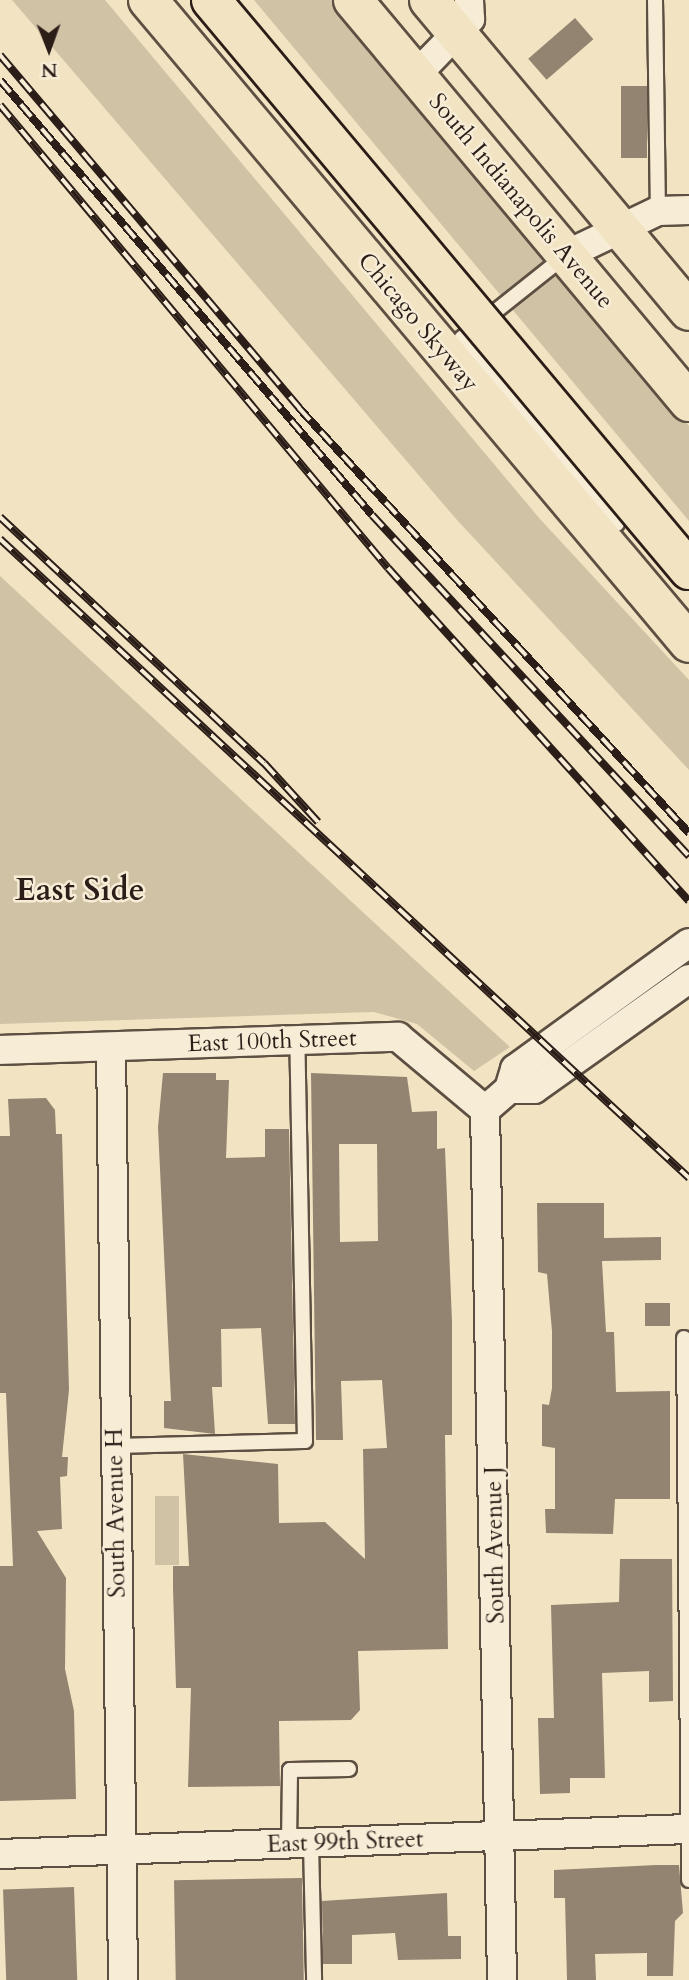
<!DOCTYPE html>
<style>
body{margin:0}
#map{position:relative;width:689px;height:1980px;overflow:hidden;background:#f2e4c2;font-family:Cardo,serif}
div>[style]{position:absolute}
.green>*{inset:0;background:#d0c2a5;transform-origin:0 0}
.building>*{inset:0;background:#928470;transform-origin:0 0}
.roads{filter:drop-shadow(2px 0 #5d4f42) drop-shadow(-2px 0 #5d4f42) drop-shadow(0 2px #5d4f42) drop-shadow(0 -2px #5d4f42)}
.lane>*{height:14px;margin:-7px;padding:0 7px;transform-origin:7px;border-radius:7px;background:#f7edd7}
.street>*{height:28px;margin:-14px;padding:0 14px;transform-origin:14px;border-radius:14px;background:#f7edd7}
.primary>*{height:38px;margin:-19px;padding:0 19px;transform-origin:19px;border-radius:19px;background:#f2e4c2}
.highway>*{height:38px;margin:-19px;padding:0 19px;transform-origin:19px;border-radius:19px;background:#f2e4c2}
.rail>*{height:8px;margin-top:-4px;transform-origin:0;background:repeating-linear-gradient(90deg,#f7edd7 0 16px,#2b1d17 0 32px);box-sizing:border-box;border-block:2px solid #2b1d17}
.bridges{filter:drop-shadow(2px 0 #2b1d17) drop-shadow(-2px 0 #2b1d17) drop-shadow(0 2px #2b1d17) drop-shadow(0 -2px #2b1d17)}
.highway-bridge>*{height:38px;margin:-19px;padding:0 19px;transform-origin:19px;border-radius:19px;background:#f2e4c2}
span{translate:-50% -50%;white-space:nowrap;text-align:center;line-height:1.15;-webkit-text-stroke:5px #f7edd7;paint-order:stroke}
.street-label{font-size:24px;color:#2b1d17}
.district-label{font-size:32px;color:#2b1d17;font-weight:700}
.north{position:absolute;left:14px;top:14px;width:70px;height:70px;-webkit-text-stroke:5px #f7edd7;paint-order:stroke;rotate:179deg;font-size:19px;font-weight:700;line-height:28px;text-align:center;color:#2b1d17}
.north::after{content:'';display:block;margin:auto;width:24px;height:32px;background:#2b1d17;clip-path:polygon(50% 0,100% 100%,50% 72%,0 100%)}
</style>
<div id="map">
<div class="green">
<i style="clip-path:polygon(12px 0,105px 0,540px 519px,689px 680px,689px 770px,457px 520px)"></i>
<i style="clip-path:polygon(254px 0,332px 0,689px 426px,689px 521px)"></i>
<i style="clip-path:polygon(0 576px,380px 928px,510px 1047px,474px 1071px,417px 1024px,374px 1012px,0 1024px)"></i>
<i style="left:155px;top:1496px;width:24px;height:69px"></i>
</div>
<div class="building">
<i style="left:575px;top:18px;width:28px;height:62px;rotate:49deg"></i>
<i style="left:621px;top:86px;width:26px;height:72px"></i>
<i style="clip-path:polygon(163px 1073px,216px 1073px,216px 1080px,229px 1080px,226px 1158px,265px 1157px,265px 1129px,289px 1129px,295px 1424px,268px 1424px,261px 1328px,221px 1329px,222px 1387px,212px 1387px,215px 1434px,164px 1428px,164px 1401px,171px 1401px,158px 1127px)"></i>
<i style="clip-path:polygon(evenodd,311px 1073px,407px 1077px,412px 1112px,437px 1111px,437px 1149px,445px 1148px,452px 1322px,452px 1435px,445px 1435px,448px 1649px,358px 1651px,360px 1710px,351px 1720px,279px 1721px,280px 1786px,188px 1787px,191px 1688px,176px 1688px,173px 1588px,173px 1566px,189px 1566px,183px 1454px,278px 1464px,279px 1523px,325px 1522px,365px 1559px,363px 1449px,387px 1448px,382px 1380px,341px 1381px,343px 1440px,316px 1440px,311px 1073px,339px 1144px,377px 1144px,378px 1241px,340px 1242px,339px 1144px)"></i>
<i style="clip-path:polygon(46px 1098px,55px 1110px,56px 1134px,62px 1134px,69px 1390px,62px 1457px,68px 1457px,67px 1476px,60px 1477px,62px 1529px,37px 1531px,66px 1578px,65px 1669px,74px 1711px,76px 1799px,0 1801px,0 1566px,13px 1566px,6px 1393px,0 1393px,0 1136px,10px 1136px,8px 1099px)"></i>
<i style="clip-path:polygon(537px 1203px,604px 1203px,604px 1238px,661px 1237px,661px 1260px,602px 1261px,606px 1332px,614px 1332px,616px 1392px,670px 1391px,670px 1499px,615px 1499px,613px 1534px,546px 1533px,545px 1509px,555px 1509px,555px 1448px,542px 1446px,542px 1404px,549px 1405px,552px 1388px,552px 1331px,547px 1274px,538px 1272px)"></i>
<i style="left:670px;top:1303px;width:23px;height:25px;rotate:90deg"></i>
<i style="clip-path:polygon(620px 1559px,672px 1559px,673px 1701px,649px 1702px,649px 1671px,602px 1673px,605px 1778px,570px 1778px,570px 1793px,540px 1794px,538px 1718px,554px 1718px,551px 1605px,619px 1602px)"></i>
<i style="clip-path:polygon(656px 1865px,679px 1865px,683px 1913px,675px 1921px,673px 1976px,647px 1976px,647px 1953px,595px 1954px,596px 1980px,567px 1980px,565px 1898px,554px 1898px,554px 1870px)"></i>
<i style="left:302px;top:1878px;width:102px;height:128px;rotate:89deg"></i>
<i style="left:74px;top:1887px;width:93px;height:71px;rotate:88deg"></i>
<i style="clip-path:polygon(447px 1893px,448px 1936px,461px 1936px,461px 1959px,398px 1960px,395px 1933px,352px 1935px,352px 1964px,323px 1964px,322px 1901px)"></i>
</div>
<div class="roads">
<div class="lane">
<i style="left:655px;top:0;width:211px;rotate:89.2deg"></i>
<i style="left:565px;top:256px;width:132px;rotate:141.5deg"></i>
<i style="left:462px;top:338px;width:242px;rotate:50.2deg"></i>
<i style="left:684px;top:1338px;width:542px;rotate:89.47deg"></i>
<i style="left:114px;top:1446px;width:191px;rotate:-1.5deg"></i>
<i style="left:305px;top:1441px;width:401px;rotate:-91.1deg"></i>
<i style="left:311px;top:1843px;width:137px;rotate:88.7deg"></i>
<i style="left:289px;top:1844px;width:74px;rotate:-89.2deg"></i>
<i style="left:290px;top:1770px;width:59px;rotate:-1deg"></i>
</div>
<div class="street">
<i style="left:416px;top:75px;width:78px;rotate:-46deg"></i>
<i style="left:470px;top:19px;width:19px;rotate:-93deg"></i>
<i style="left:566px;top:255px;width:102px;rotate:-25.6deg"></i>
<i style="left:658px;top:211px;width:31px;rotate:-2deg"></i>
<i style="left:111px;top:1047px;width:933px;rotate:89.26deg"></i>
<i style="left:0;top:1050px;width:398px;rotate:-1.9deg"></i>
<i style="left:398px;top:1037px;width:114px;rotate:40deg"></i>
<i style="left:509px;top:1089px;width:25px"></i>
<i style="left:534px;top:1089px;width:190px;rotate:-35.4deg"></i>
<i style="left:485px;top:1110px;width:870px;rotate:88.88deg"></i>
<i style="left:485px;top:1110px;width:32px;rotate:-41deg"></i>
<i style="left:509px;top:1089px;width:21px;rotate:-73deg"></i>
<i style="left:515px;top:1069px;width:215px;rotate:-35.9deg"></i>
<i style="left:0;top:1854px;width:689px;rotate:-2.08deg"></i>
</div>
<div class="primary">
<i style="left:353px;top:0;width:524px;rotate:50.11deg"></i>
<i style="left:429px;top:0;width:405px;rotate:50.1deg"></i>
</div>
<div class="highway">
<i style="left:148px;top:0;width:840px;rotate:49.92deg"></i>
</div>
</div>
<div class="rail">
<i style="left:0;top:55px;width:463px;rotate:49.7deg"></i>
<i style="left:299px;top:408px;width:577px;rotate:47.46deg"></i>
<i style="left:0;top:80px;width:572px;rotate:49.46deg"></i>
<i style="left:372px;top:515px;width:466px;rotate:47.1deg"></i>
<i style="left:0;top:105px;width:604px;rotate:50.04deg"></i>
<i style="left:388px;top:568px;width:449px;rotate:47.9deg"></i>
<i style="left:0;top:517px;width:361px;rotate:43deg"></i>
<i style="left:264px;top:763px;width:80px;rotate:47.5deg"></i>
<i style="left:0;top:539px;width:940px;rotate:42.84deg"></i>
</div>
<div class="bridges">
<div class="highway-bridge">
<i style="left:211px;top:0;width:744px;rotate:50.02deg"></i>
</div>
</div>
<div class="street-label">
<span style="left:521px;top:201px;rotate:50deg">South Indianapolis Avenue</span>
<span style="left:418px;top:322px;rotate:50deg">Chicago Skyway</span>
<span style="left:272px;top:1041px;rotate:-2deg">East 100th Street</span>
<span style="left:116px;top:1513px;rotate:-91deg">South Avenue H</span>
<span style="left:495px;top:1545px;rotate:-91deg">South Avenue J</span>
<span style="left:345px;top:1842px;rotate:-2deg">East 99th Street</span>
</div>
<div class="district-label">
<span style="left:80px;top:890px">East Side</span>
</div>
<div class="north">N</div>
</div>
